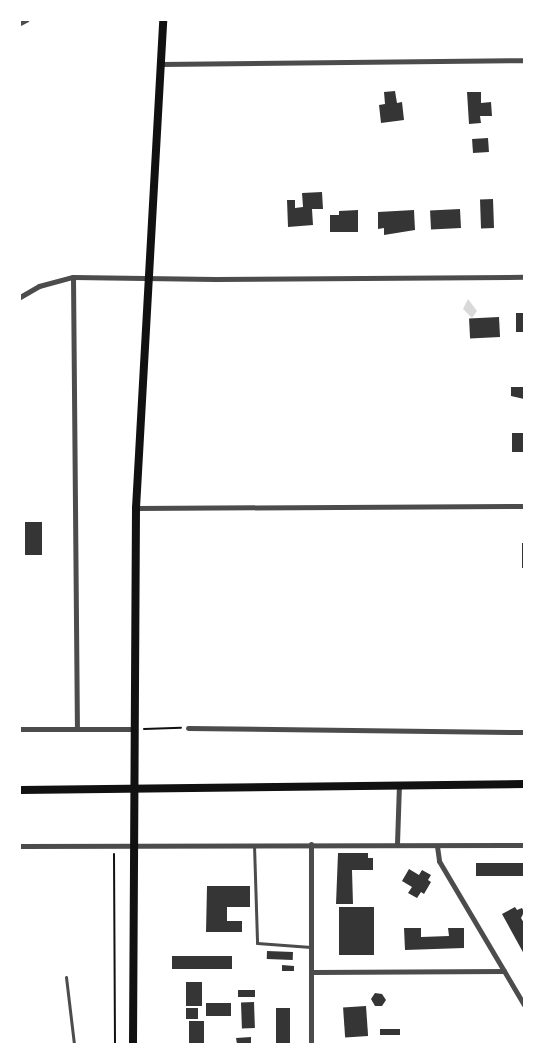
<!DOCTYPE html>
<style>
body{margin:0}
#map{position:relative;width:544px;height:1064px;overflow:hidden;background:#fff;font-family:"Asap Condensed",sans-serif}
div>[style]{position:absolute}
.water>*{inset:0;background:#d9d9d9}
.building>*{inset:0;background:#353535;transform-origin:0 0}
.path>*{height:2px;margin:-1px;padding:0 1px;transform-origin:1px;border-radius:1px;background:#111}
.service>*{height:3px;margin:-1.5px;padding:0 1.5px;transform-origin:1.5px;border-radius:1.5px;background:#4c4c4c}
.minor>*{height:5px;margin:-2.5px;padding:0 2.5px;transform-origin:2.5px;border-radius:2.5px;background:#4c4c4c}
.secondary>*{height:8px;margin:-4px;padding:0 4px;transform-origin:4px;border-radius:4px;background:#111}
span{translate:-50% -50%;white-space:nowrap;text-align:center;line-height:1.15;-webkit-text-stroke:4.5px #fff;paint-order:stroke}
.frame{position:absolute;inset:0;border:21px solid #fff;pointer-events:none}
</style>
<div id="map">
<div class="water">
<i style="clip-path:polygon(468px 299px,477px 311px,472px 318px,463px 309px)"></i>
</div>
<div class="building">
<i style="clip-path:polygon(395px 91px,397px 103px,402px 102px,404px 120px,381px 123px,379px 105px,385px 104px,384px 92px)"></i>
<i style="clip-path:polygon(467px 92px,481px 92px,481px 103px,491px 102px,492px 116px,480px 116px,481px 123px,469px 124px)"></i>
<i style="left:488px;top:138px;width:14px;height:16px;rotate:86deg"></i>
<i style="clip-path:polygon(322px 192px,323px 209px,312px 209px,313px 225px,288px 227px,287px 200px,295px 200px,295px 208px,303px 207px,302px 193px)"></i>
<i style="left:493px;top:199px;width:29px;height:13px;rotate:88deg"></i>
<i style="left:460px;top:209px;width:19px;height:30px;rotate:87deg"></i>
<i style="clip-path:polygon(358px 210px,358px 232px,330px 232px,330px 215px,339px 215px,339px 211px)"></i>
<i style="clip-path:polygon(414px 210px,415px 230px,384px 235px,384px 228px,378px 229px,378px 212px)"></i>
<i style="left:516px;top:313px;width:8px;height:19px"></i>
<i style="left:499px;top:317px;width:20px;height:30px;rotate:87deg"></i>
<i style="clip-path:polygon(511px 387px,524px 387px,524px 399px,511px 396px)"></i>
<i style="left:512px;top:433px;width:12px;height:19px"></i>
<i style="left:25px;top:522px;width:17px;height:33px"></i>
<i style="left:522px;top:543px;width:2px;height:25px"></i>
<i style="clip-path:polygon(338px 853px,368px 853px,368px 858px,373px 858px,373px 870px,352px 870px,353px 904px,336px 904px)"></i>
<i style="left:524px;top:863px;width:13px;height:48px;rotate:90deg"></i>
<i style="clip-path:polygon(409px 869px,419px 875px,422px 870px,431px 875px,428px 880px,431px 882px,424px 894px,421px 892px,417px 898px,408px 893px,412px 887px,402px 881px)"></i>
<i style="clip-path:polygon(207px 886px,250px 886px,250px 907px,227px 907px,227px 921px,242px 921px,242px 932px,206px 932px)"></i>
<i style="left:339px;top:907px;width:35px;height:48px"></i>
<i style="clip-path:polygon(515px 907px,517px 910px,522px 908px,524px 912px,521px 918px,524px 923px,524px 954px,502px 914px)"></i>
<i style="clip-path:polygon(404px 928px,421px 928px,421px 937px,449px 936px,448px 928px,464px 928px,464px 948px,405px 950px)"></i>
<i style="left:267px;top:951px;width:26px;height:8px;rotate:2deg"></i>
<i style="left:232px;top:956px;width:13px;height:60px;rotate:90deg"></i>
<i style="clip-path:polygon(282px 965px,294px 966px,294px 971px,282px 971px)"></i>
<i style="left:186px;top:982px;width:16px;height:24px"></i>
<i style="left:238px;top:990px;width:17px;height:7px"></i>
<i style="clip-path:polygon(375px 993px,382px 994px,386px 1000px,382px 1006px,375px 1006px,371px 999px)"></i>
<i style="left:254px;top:1002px;width:26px;height:13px;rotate:88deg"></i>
<i style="left:206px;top:1003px;width:25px;height:13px"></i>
<i style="left:366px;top:1006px;width:30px;height:23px;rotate:86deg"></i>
<i style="left:186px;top:1008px;width:12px;height:11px"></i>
<i style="left:290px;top:1008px;width:36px;height:14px;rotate:90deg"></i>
<i style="left:189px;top:1021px;width:15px;height:23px"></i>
<i style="left:380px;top:1029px;width:20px;height:6px"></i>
<i style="clip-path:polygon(251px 1037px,251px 1044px,237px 1044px,236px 1038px)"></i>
</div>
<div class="path">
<i style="left:144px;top:729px;width:37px;rotate:-2deg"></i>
<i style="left:114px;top:854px;width:190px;rotate:89.7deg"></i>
</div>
<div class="service">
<i style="left:254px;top:845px;width:98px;rotate:88.2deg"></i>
<i style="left:257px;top:943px;width:54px;rotate:4.2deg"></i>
<i style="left:66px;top:977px;width:67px;rotate:83.2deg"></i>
</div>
<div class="minor">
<i style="left:20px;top:23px;width:7px;rotate:-27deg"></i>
<i style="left:160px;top:64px;width:364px;rotate:-0.6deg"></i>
<i style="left:73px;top:277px;width:451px;rotate:89.5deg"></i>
<i style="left:20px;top:297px;width:22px;rotate:-30deg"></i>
<i style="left:39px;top:286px;width:35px;rotate:-15deg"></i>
<i style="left:73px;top:277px;width:142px;rotate:0.8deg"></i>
<i style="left:215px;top:279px;width:309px;rotate:-0.4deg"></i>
<i style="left:136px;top:508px;width:388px;rotate:-0.3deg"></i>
<i style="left:188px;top:728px;width:336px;rotate:0.7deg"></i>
<i style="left:20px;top:729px;width:114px"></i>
<i style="left:311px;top:844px;width:200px;rotate:90deg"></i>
<i style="left:397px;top:844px;width:59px;rotate:-88.1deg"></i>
<i style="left:20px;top:846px;width:504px;rotate:-0.11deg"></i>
<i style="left:437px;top:846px;width:15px;rotate:82deg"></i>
<i style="left:439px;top:861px;width:167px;rotate:59.4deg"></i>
<i style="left:313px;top:972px;width:191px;rotate:-0.3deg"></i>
</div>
<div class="secondary">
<i style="left:20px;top:790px;width:504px;rotate:-0.68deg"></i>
<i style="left:133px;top:1044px;width:536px;rotate:-89.68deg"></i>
<i style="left:136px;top:508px;width:489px;rotate:-86.8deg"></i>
</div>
<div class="frame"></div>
</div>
